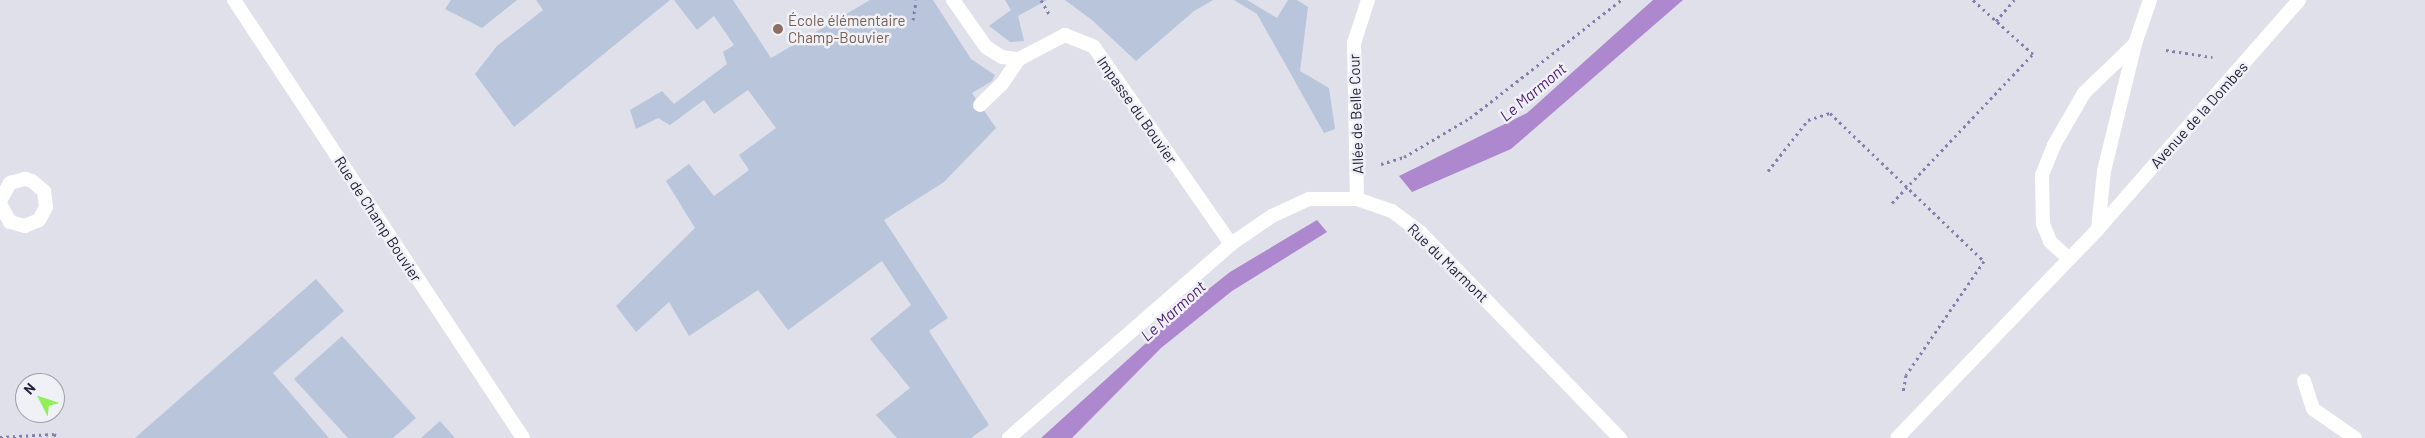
<!DOCTYPE html>
<meta charset="utf-8">
<style>
body{margin:0}
#map{position:relative;width:2425px;height:438px;overflow:hidden;background:#dfe0ea;font-family:Barlow,sans-serif}
div>[style]{position:absolute}
.green>*{inset:0;background:#b8c5db}
.water>*{inset:0;background:#ae88cf}
.path>*{height:3px;margin-top:-1.5px;transform-origin:0;background:repeating-linear-gradient(90deg,#8480ad 0 2.5px,transparent 0 6.5px)}
.service>*{height:14px;margin:-7px;padding:0 7px;transform-origin:7px;border-radius:7px;background:#fff}
.minor>*{height:14px;margin:-7px;padding:0 7px;transform-origin:7px;border-radius:7px;background:#fff}
.tertiary>*{height:14px;margin:-7px;padding:0 7px;transform-origin:7px;border-radius:7px;background:#fff}
.secondary>*{height:14px;margin:-7px;padding:0 7px;transform-origin:7px;border-radius:7px;background:#fff}
.dots>*{width:14px;height:14px;translate:-50% -50%;box-sizing:border-box;border:2px solid #f0f1f7;border-radius:50%}
span{translate:-50% -50%;white-space:nowrap;text-align:center;line-height:1.15;-webkit-text-stroke:5px #f0f1f7;paint-order:stroke}
.education-label{font-size:15px;color:#785e54}
.left{translate:0 -50%;text-align:left}
.street-label{font-size:15px;color:#24213a}
.water-label{font-size:16px;color:#4d1d74;font-style:italic}
.north{position:absolute;left:15px;top:373px;width:50px;height:50px;box-sizing:border-box;background:#f0f1f7;border:1px solid #9e9eab;border-radius:50%;rotate:311deg;font-size:14px;font-weight:700;line-height:20px;text-align:center;color:#24213a}
.north::after{content:'';display:block;margin:auto;width:18px;height:22px;background:#91ef59;clip-path:polygon(50% 0,100% 100%,50% 72%,0 100%)}
</style>
<div id="map">
<div class="green">
<i style="clip-path:polygon(451px 0,517px 0,482px 28px,445px 9px)"></i>
<i style="clip-path:polygon(536px 0,670px 0,514px 127px,475px 74px,497px 46px,543px 10px)"></i>
<i style="clip-path:polygon(674px 0,733px 0,771px 58px,870px 0,933px 0,971px 59px,995px 75px,992px 81px,972px 93px,996px 128px,944px 182px,884px 220px,948px 318px,929px 331px,989px 425px,971px 438px,897px 438px,876px 415px,910px 388px,870px 339px,911px 305px,882px 261px,788px 330px,758px 290px,689px 336px,669px 302px,636px 332px,616px 306px,695px 228px,666px 181px,689px 164px,714px 196px,749px 170px,739px 155px,776px 128px,748px 90px,714px 114px,704px 100px,670px 125px,658px 118px,636px 129px,630px 110px,662px 91px,674px 104px,727px 64px,723px 52px,734px 45px,714px 16px,697px 30px)"></i>
<i style="clip-path:polygon(1005px 0,1047px 0,1018px 16px,1024px 41px,1010px 42px,989px 26px,1011px 10px)"></i>
<i style="clip-path:polygon(1065px 0,1213px 0,1194px 11px,1136px 61px,1092px 20px)"></i>
<i style="clip-path:polygon(1234px 0,1247px 0,1277px 18px,1288px 0,1297px 0,1308px 7px,1300px 71px,1329px 88px,1335px 129px,1324px 133px,1257px 14px)"></i>
<i style="clip-path:polygon(316px 279px,344px 311px,273px 373px,329px 438px,135px 438px)"></i>
<i style="clip-path:polygon(342px 336px,416px 418px,393px 438px,348px 438px,294px 379px)"></i>
<i style="clip-path:polygon(440px 421px,455px 438px,421px 438px)"></i>
</div>
<div class="water">
<i style="clip-path:polygon(1653px 0,1683px 0,1511px 149px,1412px 192px,1399px 176px,1527px 113px)"></i>
<i style="clip-path:polygon(1317px 220px,1327px 232px,1232px 291px,1161px 348px,1072px 438px,1041px 438px,1187px 306px,1230px 272px)"></i>
</div>
<div class="path">
<i style="left:1041px;top:0;width:16px;rotate:60deg"></i>
<i style="left:913px;top:20px;width:20px;rotate:-81deg"></i>
<i style="left:1996px;top:21px;width:28px;rotate:-49deg"></i>
<i style="left:2166px;top:50px;width:47px;rotate:8.7deg"></i>
<i style="left:1381px;top:164px;width:24px;rotate:-17deg"></i>
<i style="left:1404px;top:157px;width:77px;rotate:-30.6deg"></i>
<i style="left:1470px;top:118px;width:192px;rotate:-38deg"></i>
<i style="left:1768px;top:171px;width:65px;rotate:-51.9deg"></i>
<i style="left:1808px;top:120px;width:23px;rotate:-18deg"></i>
<i style="left:1830px;top:113px;width:214px;rotate:43.9deg"></i>
<i style="left:1984px;top:261px;width:138px;rotate:124.4deg"></i>
<i style="left:1906px;top:375px;width:17px;rotate:100deg"></i>
<i style="left:1892px;top:203px;width:205px;rotate:-46.6deg"></i>
<i style="left:2033px;top:54px;width:81px;rotate:-138deg"></i>
<i style="left:0;top:437px;width:54px;rotate:-3.2deg"></i>
<i style="left:54px;top:434px;width:6px;rotate:39deg"></i>
</div>
<div class="service">
<i style="left:980px;top:105px;width:30px;rotate:-44deg"></i>
<i style="left:1002px;top:84px;width:30px;rotate:-56deg"></i>
</div>
<div class="minor">
<i style="left:234px;top:0;width:525px;rotate:56.58deg"></i>
<i style="left:953px;top:0;width:57px;rotate:54.9deg"></i>
<i style="left:986px;top:47px;width:19px;rotate:32deg"></i>
<i style="left:1002px;top:57px;width:17px;rotate:7deg"></i>
<i style="left:1019px;top:59px;width:52px;rotate:-27.6deg"></i>
<i style="left:1065px;top:35px;width:31px;rotate:22deg"></i>
<i style="left:1094px;top:47px;width:240px;rotate:55.2deg"></i>
<i style="left:1357px;top:199px;width:156px;rotate:-91.1deg"></i>
<i style="left:1354px;top:43px;width:45px;rotate:-72deg"></i>
<i style="left:0;top:201px;width:21px;rotate:-61deg"></i>
<i style="left:10px;top:183px;width:16px;rotate:-15deg"></i>
<i style="left:25px;top:179px;width:7px;rotate:16deg"></i>
<i style="left:32px;top:181px;width:16px;rotate:40deg"></i>
<i style="left:44px;top:191px;width:16px;rotate:83deg"></i>
<i style="left:46px;top:207px;width:15px;rotate:118deg"></i>
<i style="left:39px;top:220px;width:15px;rotate:157deg"></i>
<i style="left:25px;top:226px;width:16px;rotate:-165deg"></i>
<i style="left:10px;top:222px;width:21px;rotate:-119deg"></i>
<i style="left:2304px;top:381px;width:29px;rotate:72deg"></i>
<i style="left:2313px;top:409px;width:51px;rotate:34.6deg"></i>
<i style="left:1009px;top:438px;width:295px;rotate:-41.1deg"></i>
<i style="left:1231px;top:244px;width:50px;rotate:-34.3deg"></i>
<i style="left:1272px;top:216px;width:41px;rotate:-24.7deg"></i>
<i style="left:1309px;top:199px;width:48px"></i>
<i style="left:1357px;top:199px;width:37px;rotate:19deg"></i>
<i style="left:1392px;top:211px;width:36px;rotate:37deg"></i>
<i style="left:1421px;top:233px;width:286px;rotate:45.9deg"></i>
</div>
<div class="tertiary">
<i style="left:2098px;top:229px;width:58px;rotate:-84.1deg"></i>
<i style="left:2104px;top:171px;width:131px;rotate:-76.3deg"></i>
<i style="left:2135px;top:44px;width:46px;rotate:-71.2deg"></i>
<i style="left:2069px;top:259px;width:26px;rotate:-137deg"></i>
<i style="left:2050px;top:241px;width:18px;rotate:-112deg"></i>
<i style="left:2043px;top:224px;width:49px;rotate:-91.2deg"></i>
<i style="left:2042px;top:175px;width:32px;rotate:-68deg"></i>
<i style="left:2054px;top:145px;width:60px;rotate:-60deg"></i>
<i style="left:2084px;top:93px;width:71px;rotate:-43.9deg"></i>
</div>
<div class="secondary">
<i style="left:1897px;top:438px;width:290px;rotate:-46.1deg"></i>
<i style="left:2098px;top:229px;width:305px;rotate:-48.7deg"></i>
</div>
<div class="dots">
<i style="left:778px;top:29px;background:#8d6e63"></i>
</div>
<div class="education-label">
<span class="left" style="left:788px;top:29px">École élémentaire<br>Champ-Bouvier</span>
</div>
<div class="street-label">
<span style="left:1137px;top:110px;rotate:55deg">Impasse du Bouvier</span>
<span style="left:1356px;top:114px;rotate:-92deg">Allée de Belle Cour</span>
<span style="left:2199px;top:115px;rotate:-48deg">Avenue de la Dombes</span>
<span style="left:378px;top:219px;rotate:57deg">Rue de Champ Bouvier</span>
<span style="left:1448px;top:263px;rotate:44deg">Rue du Marmont</span>
</div>
<div class="water-label">
<span style="left:1533px;top:92px;rotate:-40deg">Le Marmont</span>
<span style="left:1173px;top:311px;rotate:-42deg">Le Marmont</span>
</div>
<div class="north">N</div>
</div>
